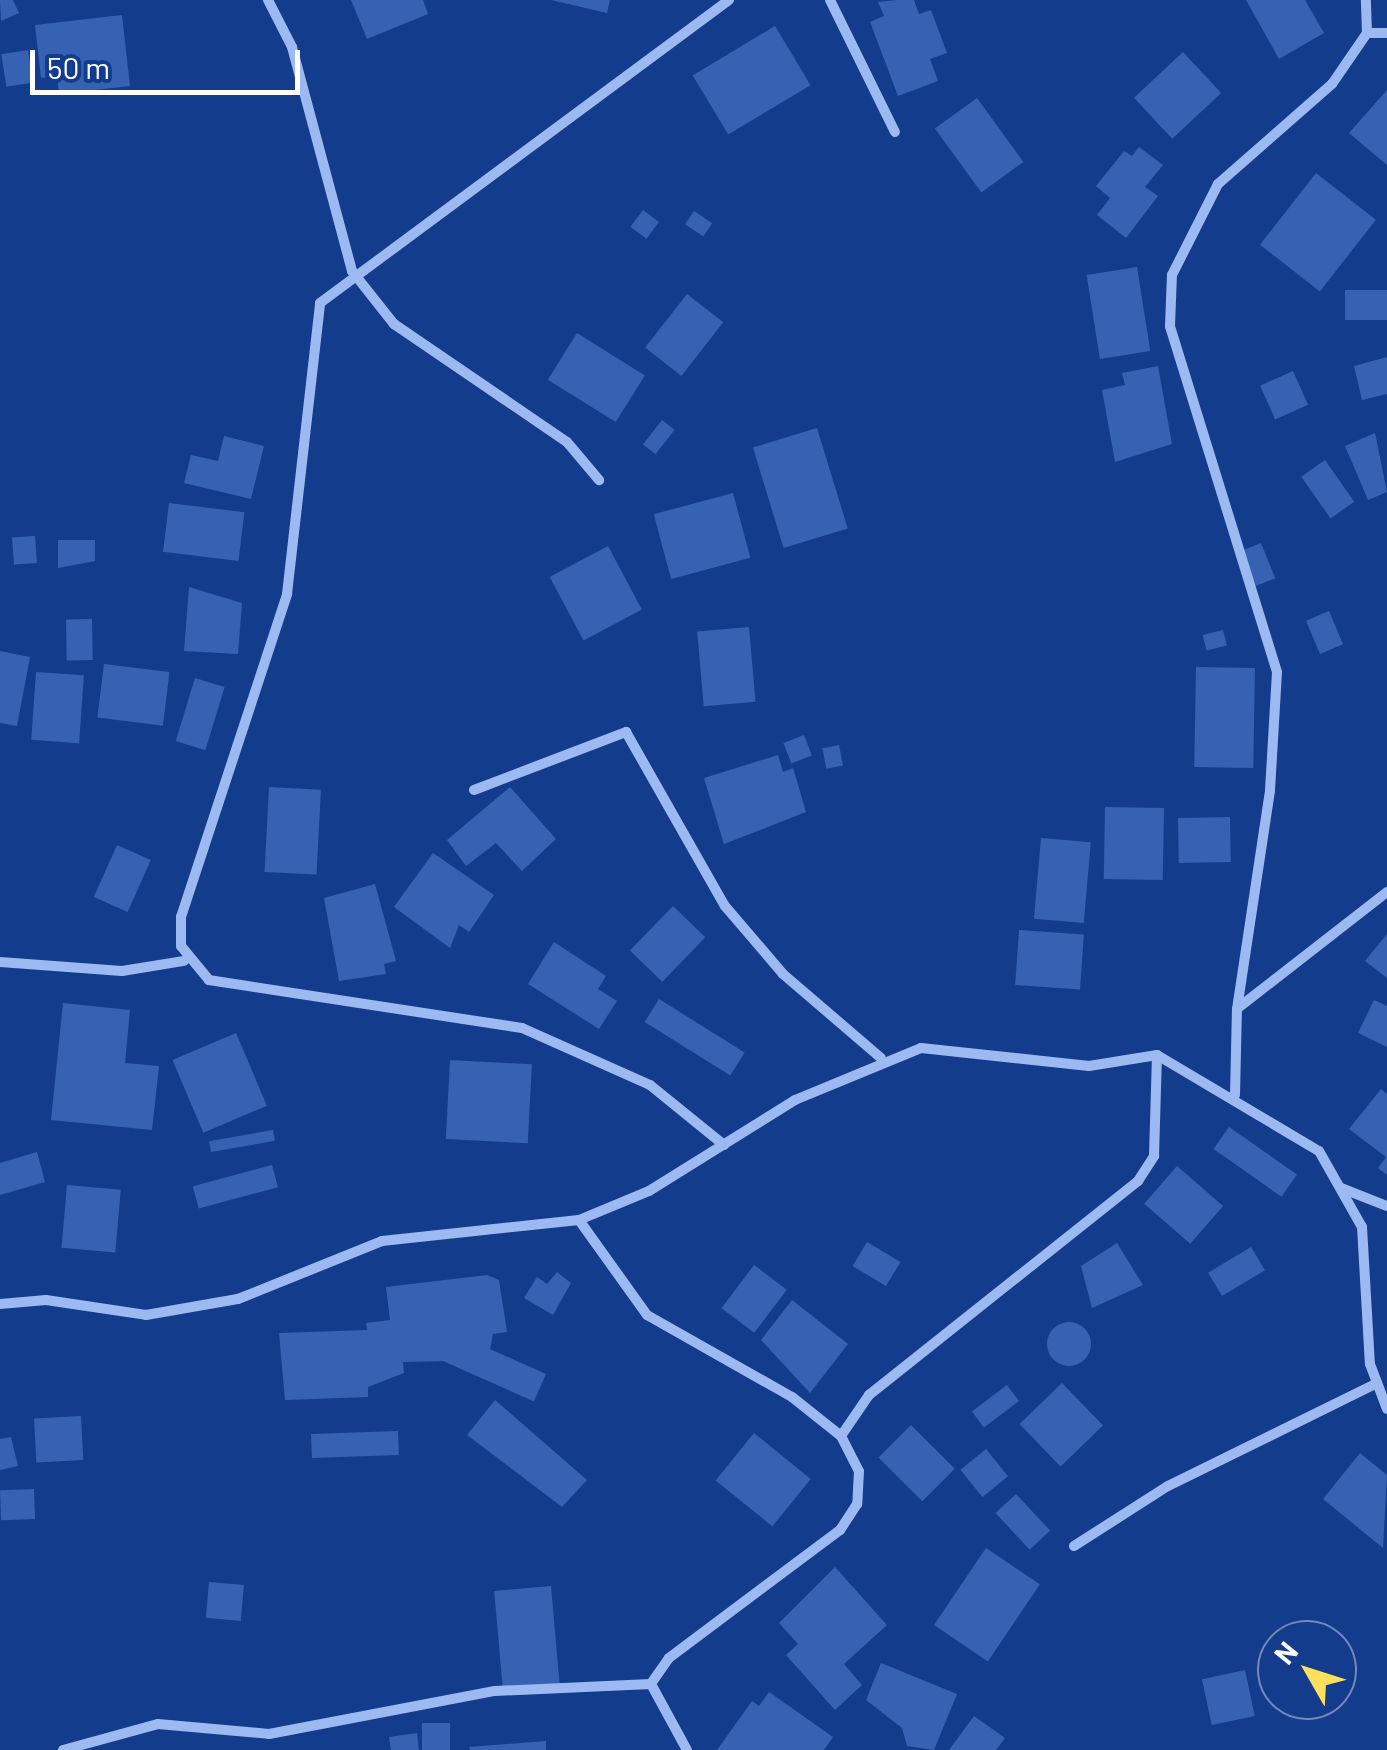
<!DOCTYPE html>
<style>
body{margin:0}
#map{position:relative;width:1387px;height:1750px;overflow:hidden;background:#133c8d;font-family:Barlow,sans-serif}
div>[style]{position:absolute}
.building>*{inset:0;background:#3762b4;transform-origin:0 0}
.round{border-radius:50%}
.street>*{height:10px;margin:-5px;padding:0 5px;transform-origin:5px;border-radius:5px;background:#9cbaf1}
span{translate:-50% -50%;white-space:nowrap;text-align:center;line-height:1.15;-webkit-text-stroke:8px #133c8d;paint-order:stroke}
.north{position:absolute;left:1257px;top:1620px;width:100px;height:100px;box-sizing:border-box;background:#133c8d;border:2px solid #718abb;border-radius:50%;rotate:309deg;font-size:28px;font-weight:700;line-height:40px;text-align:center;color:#fff}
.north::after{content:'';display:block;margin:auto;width:35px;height:45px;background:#ffe05c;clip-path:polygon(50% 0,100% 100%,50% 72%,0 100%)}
.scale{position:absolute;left:30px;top:50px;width:270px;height:45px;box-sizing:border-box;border:5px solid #fff;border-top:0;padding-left:12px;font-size:30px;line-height:35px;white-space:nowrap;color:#fff;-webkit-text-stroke:8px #133c8d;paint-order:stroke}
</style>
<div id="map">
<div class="building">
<i style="clip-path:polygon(0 0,13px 0,19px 13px,1px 21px)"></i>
<i style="clip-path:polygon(351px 0,423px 0,428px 14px,367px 39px)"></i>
<i style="clip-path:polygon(551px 0,610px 0,607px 13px)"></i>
<i style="clip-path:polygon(897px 0,914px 0,919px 14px,931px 10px,947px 53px,930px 59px,938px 81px,898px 96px,870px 22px,884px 16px,878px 2px)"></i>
<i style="clip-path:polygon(1246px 0,1305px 0,1324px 33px,1279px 59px)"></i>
<i style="clip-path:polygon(122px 15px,130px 86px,59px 94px,57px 76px,41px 78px,35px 25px)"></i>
<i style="left:775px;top:26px;width:69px;height:96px;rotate:59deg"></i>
<i style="left:28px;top:50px;width:33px;height:27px;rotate:81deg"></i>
<i style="left:1183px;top:52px;width:56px;height:67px;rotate:47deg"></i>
<i style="clip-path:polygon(1387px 90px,1387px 165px,1349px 133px)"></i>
<i style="left:977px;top:98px;width:79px;height:52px;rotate:54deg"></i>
<i style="clip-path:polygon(1139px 147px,1163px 165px,1145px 187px,1158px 196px,1126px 238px,1097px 215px,1110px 198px,1096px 186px,1124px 151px,1132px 156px)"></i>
<i style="left:1316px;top:173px;width:76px;height:91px;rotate:38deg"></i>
<i style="left:643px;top:210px;width:20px;height:21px;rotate:37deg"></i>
<i style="left:694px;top:211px;width:22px;height:16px;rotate:34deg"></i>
<i style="left:1137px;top:267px;width:85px;height:51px;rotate:81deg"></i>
<i style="left:1387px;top:290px;width:30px;height:42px;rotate:90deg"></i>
<i style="left:687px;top:294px;width:46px;height:68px;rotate:38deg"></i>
<i style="left:577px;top:333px;width:80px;height:55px;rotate:32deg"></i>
<i style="clip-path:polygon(1387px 357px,1387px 394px,1362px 400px,1354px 366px)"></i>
<i style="clip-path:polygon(1158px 366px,1172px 444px,1115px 462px,1102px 390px,1125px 385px,1122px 373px)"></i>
<i style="left:1293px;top:371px;width:37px;height:36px;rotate:66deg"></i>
<i style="left:662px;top:420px;width:16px;height:31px;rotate:38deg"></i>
<i style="left:817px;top:428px;width:105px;height:67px;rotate:73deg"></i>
<i style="clip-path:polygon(1375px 433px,1387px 492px,1368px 500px,1345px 446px)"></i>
<i style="clip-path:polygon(224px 436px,264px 446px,251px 499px,184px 483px,191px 455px,218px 461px)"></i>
<i style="left:1325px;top:460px;width:51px;height:29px;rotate:55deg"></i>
<i style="left:733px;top:493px;width:67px;height:82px;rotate:75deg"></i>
<i style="left:169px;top:503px;width:76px;height:49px;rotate:7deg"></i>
<i style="left:35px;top:536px;width:27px;height:23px;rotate:86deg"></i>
<i style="clip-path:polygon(58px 540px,95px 540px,95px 561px,58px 568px)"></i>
<i style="left:1261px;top:543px;width:38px;height:21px;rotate:68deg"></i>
<i style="left:608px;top:546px;width:72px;height:66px;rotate:62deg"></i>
<i style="clip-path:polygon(189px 587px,242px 603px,238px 654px,184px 651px)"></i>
<i style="left:1329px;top:611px;width:36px;height:25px;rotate:67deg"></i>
<i style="left:92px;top:619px;width:41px;height:26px;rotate:89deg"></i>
<i style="left:749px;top:627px;width:75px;height:52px;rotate:85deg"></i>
<i style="left:1223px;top:630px;width:16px;height:21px;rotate:76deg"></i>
<i style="clip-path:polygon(0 651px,30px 657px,17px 726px,0 723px)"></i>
<i style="left:104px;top:664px;width:66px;height:54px;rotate:7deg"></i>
<i style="left:1196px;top:667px;width:59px;height:100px;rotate:1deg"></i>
<i style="left:36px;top:672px;width:48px;height:68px;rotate:4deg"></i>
<i style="left:195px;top:678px;width:31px;height:66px;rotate:17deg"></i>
<i style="left:804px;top:735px;width:22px;height:22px;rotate:69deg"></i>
<i style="left:839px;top:745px;width:21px;height:17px;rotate:79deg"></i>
<i style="clip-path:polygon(778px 755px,783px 772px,793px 768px,806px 812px,724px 844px,704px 778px)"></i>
<i style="left:269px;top:787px;width:52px;height:85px;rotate:3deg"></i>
<i style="clip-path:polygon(510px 787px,556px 839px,522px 871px,496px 843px,466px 866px,447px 840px)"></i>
<i style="left:1105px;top:807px;width:59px;height:72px;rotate:1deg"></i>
<i style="left:1230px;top:817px;width:45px;height:52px;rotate:89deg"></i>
<i style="left:1041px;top:838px;width:50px;height:81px;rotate:5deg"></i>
<i style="left:117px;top:845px;width:37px;height:57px;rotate:24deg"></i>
<i style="clip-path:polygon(433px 853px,494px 895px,469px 932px,459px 925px,450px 948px,394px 907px)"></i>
<i style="clip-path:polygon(375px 884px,396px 961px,384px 964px,386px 974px,339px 981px,324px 898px)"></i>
<i style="left:673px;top:906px;width:45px;height:62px;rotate:44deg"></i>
<i style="left:1019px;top:930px;width:65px;height:55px;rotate:4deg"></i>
<i style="clip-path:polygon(1387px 934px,1387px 978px,1365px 961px)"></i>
<i style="clip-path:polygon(554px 942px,606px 976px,598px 989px,617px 1001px,599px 1029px,528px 984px)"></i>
<i style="left:659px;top:999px;width:101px;height:27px;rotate:32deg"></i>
<i style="clip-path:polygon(1374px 1000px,1387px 1006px,1387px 1047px,1358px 1033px)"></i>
<i style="clip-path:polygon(63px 1003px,130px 1010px,125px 1063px,159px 1066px,152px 1130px,51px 1120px)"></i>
<i style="left:236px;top:1033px;width:79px;height:69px;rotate:67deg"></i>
<i style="left:450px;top:1060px;width:82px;height:79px;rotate:3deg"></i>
<i style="clip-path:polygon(1381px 1089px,1387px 1094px,1387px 1175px,1378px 1168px,1386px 1157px,1349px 1129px)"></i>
<i style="left:1229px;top:1127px;width:83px;height:27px;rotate:35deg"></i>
<i style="left:273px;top:1130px;width:11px;height:65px;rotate:80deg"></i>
<i style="clip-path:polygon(37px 1152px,45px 1182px,0 1195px,0 1163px)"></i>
<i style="left:272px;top:1165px;width:23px;height:82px;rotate:75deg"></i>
<i style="left:1177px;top:1166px;width:61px;height:50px;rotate:41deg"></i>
<i style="left:67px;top:1185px;width:54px;height:63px;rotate:5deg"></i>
<i style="left:867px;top:1242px;width:39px;height:28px;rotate:31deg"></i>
<i style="clip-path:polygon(1117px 1243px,1143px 1285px,1092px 1308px,1081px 1266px)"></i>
<i style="left:1251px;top:1247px;width:27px;height:50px;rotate:59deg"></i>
<i style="left:754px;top:1265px;width:41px;height:54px;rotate:37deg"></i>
<i style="clip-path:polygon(557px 1272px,571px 1283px,553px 1315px,524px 1298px,537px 1277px,547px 1284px)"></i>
<i style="clip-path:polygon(487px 1275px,499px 1280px,507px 1332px,493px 1334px,488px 1360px,403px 1362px,404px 1373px,368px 1387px,368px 1397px,285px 1400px,279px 1333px,367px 1330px,366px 1323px,390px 1320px,386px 1287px)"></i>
<i style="clip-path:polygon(792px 1300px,848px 1344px,810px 1393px,761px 1340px)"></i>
<i class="round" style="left:1047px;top:1322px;width:44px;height:44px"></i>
<i style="left:546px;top:1374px;width:30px;height:129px;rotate:114deg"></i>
<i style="left:1062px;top:1383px;width:59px;height:59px;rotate:46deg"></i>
<i style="left:1007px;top:1385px;width:20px;height:44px;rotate:53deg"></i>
<i style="clip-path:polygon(495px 1400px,587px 1480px,562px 1507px,467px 1435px)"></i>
<i style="left:81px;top:1416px;width:44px;height:47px;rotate:87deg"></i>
<i style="left:911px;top:1425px;width:62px;height:46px;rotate:45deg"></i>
<i style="left:398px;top:1431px;width:24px;height:87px;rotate:88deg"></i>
<i style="left:754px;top:1433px;width:73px;height:61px;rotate:39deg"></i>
<i style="clip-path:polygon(11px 1437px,18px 1466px,0 1470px,0 1439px)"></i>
<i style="left:986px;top:1449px;width:35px;height:33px;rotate:51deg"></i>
<i style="clip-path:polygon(1360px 1453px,1387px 1475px,1383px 1548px,1323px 1499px)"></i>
<i style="left:34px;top:1489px;width:30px;height:34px;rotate:88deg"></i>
<i style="left:1016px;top:1494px;width:50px;height:28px;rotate:47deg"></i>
<i style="left:986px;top:1548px;width:65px;height:93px;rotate:34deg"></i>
<i style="clip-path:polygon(835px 1567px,887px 1625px,844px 1664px,862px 1685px,835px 1710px,786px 1655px,798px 1644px,779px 1623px)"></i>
<i style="left:209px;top:1582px;width:35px;height:36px;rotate:5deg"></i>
<i style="left:551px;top:1586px;width:99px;height:57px;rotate:85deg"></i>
<i style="clip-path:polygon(881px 1663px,957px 1694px,934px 1750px,907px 1746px,902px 1728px,866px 1700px)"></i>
<i style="left:1245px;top:1670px;width:47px;height:44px;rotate:78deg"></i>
<i style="clip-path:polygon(769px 1692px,833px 1737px,824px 1750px,717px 1750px,752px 1701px,759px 1706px)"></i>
<i style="clip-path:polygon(974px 1716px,1005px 1738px,996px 1750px,949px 1750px)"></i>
<i style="left:422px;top:1723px;width:28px;height:27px"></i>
<i style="clip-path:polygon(417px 1733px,419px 1750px,391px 1750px,389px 1737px)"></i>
<i style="clip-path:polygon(546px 1741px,546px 1750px,470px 1750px,469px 1747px)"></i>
</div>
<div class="street">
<i style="left:268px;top:0;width:53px;rotate:62.9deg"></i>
<i style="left:292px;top:47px;width:232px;rotate:75deg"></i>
<i style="left:352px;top:271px;width:68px;rotate:51.6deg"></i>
<i style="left:394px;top:324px;width:209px;rotate:34.3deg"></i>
<i style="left:567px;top:442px;width:50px;rotate:49.9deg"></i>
<i style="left:830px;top:0;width:147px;rotate:63.8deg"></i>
<i style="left:1367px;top:33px;width:20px"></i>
<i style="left:474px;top:790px;width:163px;rotate:-20.9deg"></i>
<i style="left:626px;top:732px;width:200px;rotate:60.4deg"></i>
<i style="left:725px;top:906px;width:89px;rotate:49.5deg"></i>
<i style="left:783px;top:974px;width:129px;rotate:40.6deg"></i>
<i style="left:0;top:962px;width:122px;rotate:4.2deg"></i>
<i style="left:122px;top:971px;width:63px;rotate:-9.2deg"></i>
<i style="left:1238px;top:1008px;width:189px;rotate:-37.9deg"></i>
<i style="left:1235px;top:1095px;width:86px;rotate:-88.7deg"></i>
<i style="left:1237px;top:1009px;width:221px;rotate:-81.4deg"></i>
<i style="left:1270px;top:790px;width:118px;rotate:-86.6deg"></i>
<i style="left:1277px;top:672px;width:362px;rotate:-107.2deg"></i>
<i style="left:1170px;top:326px;width:51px;rotate:-87.8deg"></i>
<i style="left:1172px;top:275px;width:102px;rotate:-63.2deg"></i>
<i style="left:1218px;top:184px;width:152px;rotate:-41.3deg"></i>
<i style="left:1332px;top:84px;width:62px;rotate:-55.5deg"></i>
<i style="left:1367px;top:33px;width:33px;rotate:-92deg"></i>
<i style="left:724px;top:1145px;width:95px;rotate:-141deg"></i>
<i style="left:650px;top:1085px;width:140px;rotate:-156deg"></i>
<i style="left:522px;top:1028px;width:317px;rotate:-171.3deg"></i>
<i style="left:209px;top:980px;width:44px;rotate:-129.5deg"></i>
<i style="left:181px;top:946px;width:29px;rotate:-90deg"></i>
<i style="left:181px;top:917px;width:340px;rotate:-71.8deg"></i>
<i style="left:287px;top:594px;width:293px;rotate:-83.5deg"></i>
<i style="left:320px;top:303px;width:509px;rotate:-36.53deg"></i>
<i style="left:1341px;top:1188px;width:49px;rotate:21.4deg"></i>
<i style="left:579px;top:1220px;width:117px;rotate:54.4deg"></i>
<i style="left:647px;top:1315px;width:167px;rotate:29.5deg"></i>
<i style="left:792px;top:1397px;width:63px;rotate:38.5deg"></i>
<i style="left:841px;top:1436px;width:39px;rotate:63deg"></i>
<i style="left:859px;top:1471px;width:33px;rotate:93deg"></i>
<i style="left:857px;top:1504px;width:31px;rotate:123deg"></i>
<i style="left:840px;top:1530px;width:214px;rotate:143.2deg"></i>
<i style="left:669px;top:1658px;width:32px;rotate:125deg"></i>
<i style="left:651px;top:1684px;width:75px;rotate:61.4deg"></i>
<i style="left:0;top:1304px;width:46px;rotate:-5deg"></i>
<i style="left:46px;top:1300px;width:101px;rotate:8.5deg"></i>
<i style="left:146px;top:1315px;width:93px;rotate:-9.9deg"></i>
<i style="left:238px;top:1299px;width:155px;rotate:-21.9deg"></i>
<i style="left:382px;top:1241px;width:198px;rotate:-6.1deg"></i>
<i style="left:579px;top:1220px;width:76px;rotate:-22.5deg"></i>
<i style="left:649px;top:1191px;width:172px;rotate:-31.9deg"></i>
<i style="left:795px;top:1100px;width:136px;rotate:-22.4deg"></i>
<i style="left:921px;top:1048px;width:169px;rotate:6.1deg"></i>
<i style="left:1089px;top:1066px;width:69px;rotate:-9.2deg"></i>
<i style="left:1157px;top:1055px;width:188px;rotate:30.7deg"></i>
<i style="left:1319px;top:1151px;width:87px;rotate:60.5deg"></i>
<i style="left:1362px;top:1227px;width:137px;rotate:86.7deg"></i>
<i style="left:1370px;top:1364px;width:48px;rotate:69.3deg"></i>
<i style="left:841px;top:1436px;width:50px;rotate:-55.7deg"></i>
<i style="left:869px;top:1395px;width:344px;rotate:-38.5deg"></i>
<i style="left:1138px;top:1181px;width:30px;rotate:-57deg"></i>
<i style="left:1154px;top:1156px;width:101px;rotate:-88.3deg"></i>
<i style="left:1074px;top:1546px;width:112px;rotate:-32.6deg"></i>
<i style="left:1168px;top:1486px;width:233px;rotate:-26.2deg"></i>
<i style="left:63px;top:1750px;width:98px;rotate:-15.3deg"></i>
<i style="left:158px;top:1724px;width:111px;rotate:5.1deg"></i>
<i style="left:269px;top:1734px;width:230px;rotate:-10.8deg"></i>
<i style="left:495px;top:1691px;width:156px;rotate:-2.6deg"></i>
</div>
<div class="north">N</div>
<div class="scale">50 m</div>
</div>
